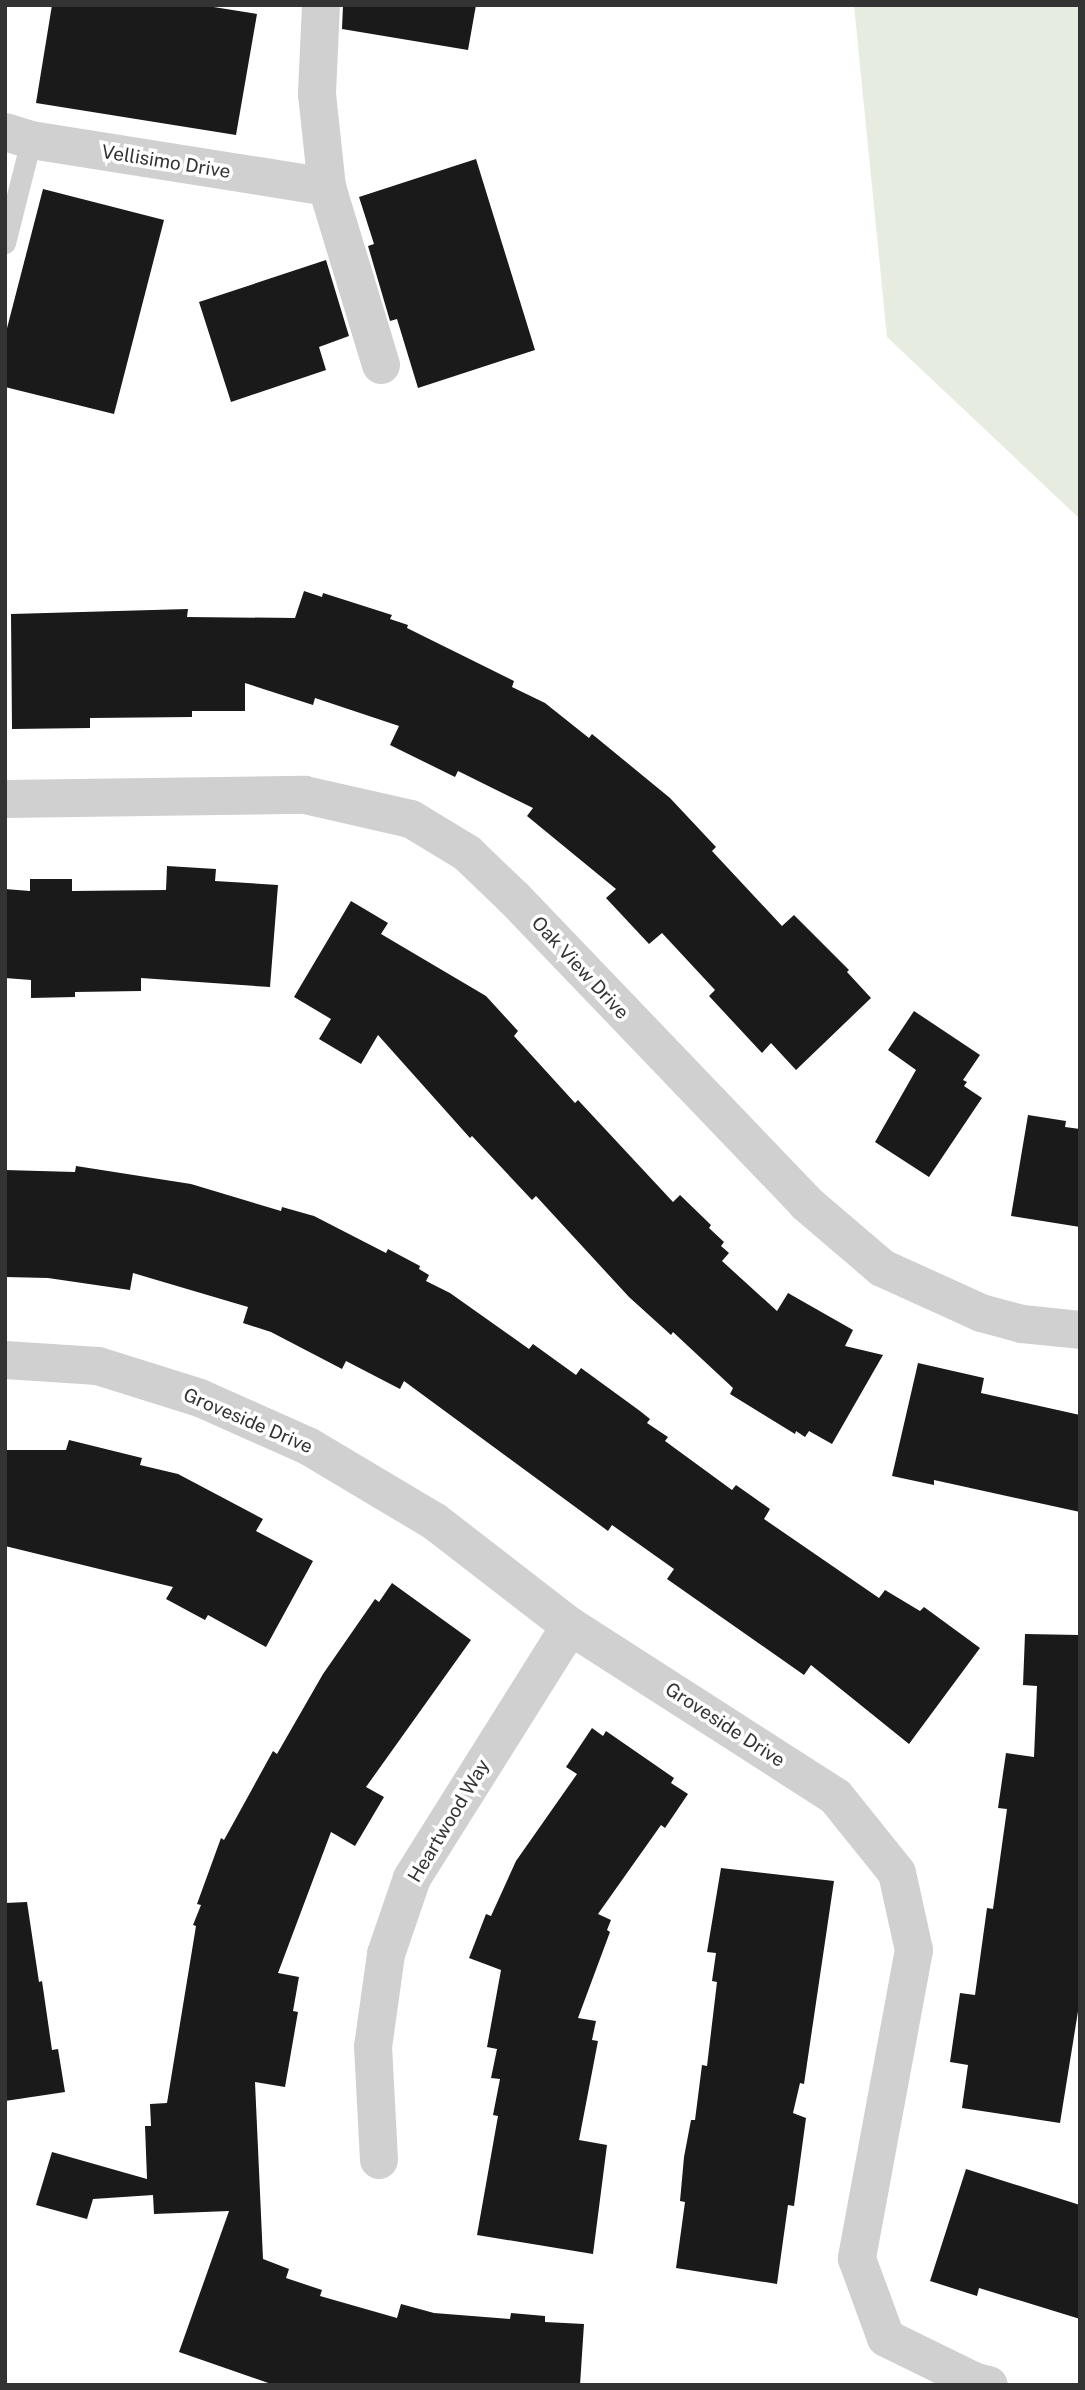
<!DOCTYPE html>
<style>
body{margin:0}
#map{position:relative;width:1085px;height:2390px;overflow:hidden;background:#fff;font-family:"Public Sans",sans-serif}
div>[style]{position:absolute}
.green>*{inset:0;background:#e6ecdf}
.building>*{inset:0;background:#1a1a1a}
.service>*{height:21px;margin:-10.5px;padding:0 10.5px;transform-origin:10.5px;border-radius:10.5px;background:#d0d0d0}
.minor>*{height:38px;margin:-19px;padding:0 19px;transform-origin:19px;border-radius:19px;background:#d0d0d0}
span{translate:-50% -50%;white-space:nowrap;text-align:center;line-height:1.15;-webkit-text-stroke:7px #fff;paint-order:stroke}
.street-label{font-size:19px;color:#333}
.frame{position:absolute;inset:0;border:7px solid #333;pointer-events:none}
</style>
<div id="map">
<div class="green">
<i style="clip-path:polygon(854px 5px,1080px 5px,1080px 519px,887px 337px)"></i>
</div>
<div class="building">
<i style="clip-path:polygon(52px 5px,201px 5px,257px 14px,236px 135px,36px 103px)"></i>
<i style="clip-path:polygon(343px 5px,476px 5px,468px 50px,342px 29px)"></i>
<i style="clip-path:polygon(476px 159px,535px 350px,418px 388px,397px 319px,390px 321px,368px 246px,374px 244px,359px 197px)"></i>
<i style="clip-path:polygon(43px 189px,164px 220px,114px 414px,5px 387px,5px 336px)"></i>
<i style="clip-path:polygon(326px 260px,349px 336px,319px 347px,326px 370px,231px 402px,199px 302px)"></i>
<i style="clip-path:polygon(304px 591px,322px 597px,323px 593px,392px 615px,390px 619px,408px 625px,407px 628px,514px 681px,512px 687px,545px 703px,589px 738px,592px 734px,670px 798px,716px 847px,712px 851px,782px 926px,794px 915px,849px 970px,847px 972px,871px 998px,796px 1070px,771px 1043px,762px 1053px,709px 996px,715px 990px,662px 933px,649px 944px,606px 898px,616px 889px,527px 816px,533px 808px,458px 771px,455px 777px,390px 745px,399px 726px,315px 698px,313px 705px,245px 683px,245px 711px,192px 711px,192px 717px,90px 718px,90px 728px,12px 729px,11px 614px,188px 609px,187px 617px,295px 618px)"></i>
<i style="clip-path:polygon(167px 866px,216px 869px,215px 881px,278px 885px,270px 987px,141px 978px,141px 991px,75px 992px,75px 997px,31px 998px,31px 980px,5px 978px,5px 889px,30px 891px,30px 879px,72px 879px,72px 891px,166px 890px)"></i>
<i style="clip-path:polygon(351px 901px,388px 923px,381px 934px,486px 996px,518px 1031px,514px 1036px,575px 1103px,578px 1100px,673px 1202px,680px 1195px,711px 1225px,709px 1228px,724px 1242px,721px 1246px,729px 1253px,722px 1261px,777px 1311px,788px 1293px,853px 1330px,845px 1346px,883px 1355px,832px 1444px,809px 1431px,805px 1437px,796px 1431px,795px 1434px,730px 1394px,733px 1388px,673px 1332px,671px 1335px,629px 1297px,536px 1196px,532px 1200px,472px 1136px,470px 1138px,378px 1035px,361px 1064px,319px 1039px,331px 1019px,294px 997px)"></i>
<i style="clip-path:polygon(914px 1011px,980px 1055px,963px 1080px,967px 1082px,964px 1086px,982px 1098px,929px 1177px,875px 1142px,916px 1070px,888px 1050px)"></i>
<i style="clip-path:polygon(1028px 1115px,1066px 1121px,1065px 1127px,1080px 1129px,1080px 1227px,1011px 1216px)"></i>
<i style="clip-path:polygon(76px 1166px,191px 1184px,281px 1211px,282px 1207px,314px 1216px,386px 1253px,388px 1249px,420px 1266px,419px 1269px,429px 1275px,426px 1281px,450px 1293px,529px 1349px,533px 1344px,576px 1375px,581px 1368px,640px 1411px,650px 1419px,647px 1423px,668px 1437px,665px 1441px,732px 1490px,736px 1485px,770px 1509px,764px 1519px,879px 1598px,885px 1590px,920px 1611px,924px 1607px,980px 1648px,909px 1744px,811px 1665px,804px 1675px,667px 1579px,674px 1569px,612px 1525px,608px 1531px,404px 1381px,400px 1389px,346px 1361px,342px 1369px,271px 1332px,243px 1323px,248px 1307px,133px 1273px,130px 1290px,48px 1278px,5px 1277px,5px 1170px,75px 1172px)"></i>
<i style="clip-path:polygon(918px 1363px,984px 1378px,981px 1393px,1080px 1415px,1080px 1512px,934px 1480px,934px 1485px,892px 1476px)"></i>
<i style="clip-path:polygon(69px 1440px,142px 1458px,140px 1465px,178px 1474px,263px 1519px,256px 1531px,313px 1561px,266px 1647px,208px 1615px,205px 1620px,166px 1599px,173px 1587px,5px 1546px,5px 1450px,66px 1450px)"></i>
<i style="clip-path:polygon(392px 1583px,471px 1640px,366px 1787px,384px 1797px,355px 1846px,331px 1832px,278px 1973px,299px 1977px,293px 2011px,298px 2012px,285px 2087px,255px 2082px,263px 2259px,289px 2269px,286px 2278px,322px 2290px,320px 2296px,397px 2318px,401px 2304px,434px 2313px,510px 2319px,511px 2313px,545px 2316px,545px 2322px,584px 2324px,580px 2385px,274px 2385px,179px 2352px,229px 2211px,154px 2214px,153px 2195px,93px 2199px,87px 2219px,36px 2205px,52px 2152px,147px 2179px,145px 2126px,151px 2126px,150px 2104px,167px 2103px,196px 1926px,193px 1925px,201px 1905px,197px 1904px,221px 1838px,224px 1840px,273px 1751px,277px 1754px,323px 1674px,375px 1599px,379px 1602px)"></i>
<i style="clip-path:polygon(1025px 1634px,1080px 1635px,1080px 1999px,1060px 2123px,962px 2108px,968px 2065px,950px 2062px,960px 1993px,975px 1995px,987px 1908px,993px 1909px,1007px 1809px,998px 1808px,1006px 1753px,1034px 1757px,1037px 1686px,1023px 1685px)"></i>
<i style="clip-path:polygon(592px 1728px,603px 1736px,606px 1731px,674px 1778px,671px 1783px,688px 1794px,665px 1828px,661px 1825px,598px 1914px,611px 1920px,607px 1930px,610px 1932px,578px 2018px,596px 2021px,592px 2040px,598px 2041px,579px 2140px,607px 2145px,593px 2254px,477px 2235px,498px 2116px,493px 2115px,500px 2079px,491px 2078px,497px 2049px,487px 2047px,501px 1970px,469px 1958px,486px 1914px,491px 1916px,516px 1861px,577px 1774px,566px 1767px)"></i>
<i style="clip-path:polygon(721px 1868px,834px 1881px,804px 2084px,800px 2083px,793px 2113px,806px 2118px,794px 2206px,788px 2205px,777px 2284px,676px 2268px,685px 2202px,680px 2201px,684px 2157px,691px 2120px,695px 2120px,702px 2065px,707px 2066px,717px 1982px,712px 1981px,716px 1953px,707px 1952px)"></i>
<i style="clip-path:polygon(27px 1902px,39px 1982px,42px 1981px,52px 2050px,58px 2049px,65px 2092px,5px 2101px,5px 1903px)"></i>
<i style="clip-path:polygon(966px 2169px,1080px 2205px,1080px 2319px,979px 2288px,977px 2296px,930px 2281px)"></i>
</div>
<div class="service">
<i style="left:5px;top:243px;width:106px;rotate:-75.8deg"></i>
</div>
<div class="minor">
<i style="left:321px;top:5px;width:89px;rotate:92.6deg"></i>
<i style="left:317px;top:94px;width:94px;rotate:83.9deg"></i>
<i style="left:327px;top:187px;width:186px;rotate:73.1deg"></i>
<i style="left:5px;top:132px;width:27px;rotate:17deg"></i>
<i style="left:31px;top:140px;width:300px;rotate:9deg"></i>
<i style="left:5px;top:799px;width:300px;rotate:-0.8deg"></i>
<i style="left:305px;top:795px;width:109px;rotate:12.8deg"></i>
<i style="left:411px;top:819px;width:66px;rotate:31.3deg"></i>
<i style="left:467px;top:853px;width:65px;rotate:43.8deg"></i>
<i style="left:514px;top:898px;width:422px;rotate:46.2deg"></i>
<i style="left:806px;top:1203px;width:100px;rotate:40.5deg"></i>
<i style="left:882px;top:1268px;width:109px;rotate:24.4deg"></i>
<i style="left:981px;top:1313px;width:42px;rotate:15deg"></i>
<i style="left:1022px;top:1324px;width:58px;rotate:5.9deg"></i>
<i style="left:5px;top:1360px;width:93px;rotate:3.7deg"></i>
<i style="left:98px;top:1366px;width:107px;rotate:17.4deg"></i>
<i style="left:200px;top:1398px;width:118px;rotate:24deg"></i>
<i style="left:308px;top:1446px;width:147px;rotate:30.8deg"></i>
<i style="left:434px;top:1521px;width:172px;rotate:37.7deg"></i>
<i style="left:570px;top:1626px;width:316px;rotate:32.7deg"></i>
<i style="left:836px;top:1797px;width:97px;rotate:51.2deg"></i>
<i style="left:897px;top:1873px;width:79px;rotate:77.6deg"></i>
<i style="left:914px;top:1950px;width:314px;rotate:100.5deg"></i>
<i style="left:857px;top:2259px;width:84px;rotate:69.8deg"></i>
<i style="left:886px;top:2338px;width:100px;rotate:26.1deg"></i>
<i style="left:976px;top:2382px;width:13px;rotate:13deg"></i>
<i style="left:379px;top:2160px;width:113px;rotate:-93deg"></i>
<i style="left:373px;top:2047px;width:94px;rotate:-82deg"></i>
<i style="left:386px;top:1954px;width:80px;rotate:-71.1deg"></i>
<i style="left:412px;top:1878px;width:297px;rotate:-57.9deg"></i>
</div>
<div class="street-label">
<span style="left:166px;top:162px;rotate:9deg">Vellisimo Drive</span>
<span style="left:580px;top:968px;rotate:47deg">Oak View Drive</span>
<span style="left:248px;top:1421px;rotate:23deg">Groveside Drive</span>
<span style="left:725px;top:1725px;rotate:33deg">Groveside Drive</span>
<span style="left:449px;top:1821px;rotate:-59deg">Heartwood Way</span>
</div>
<div class="frame"></div>
</div>
